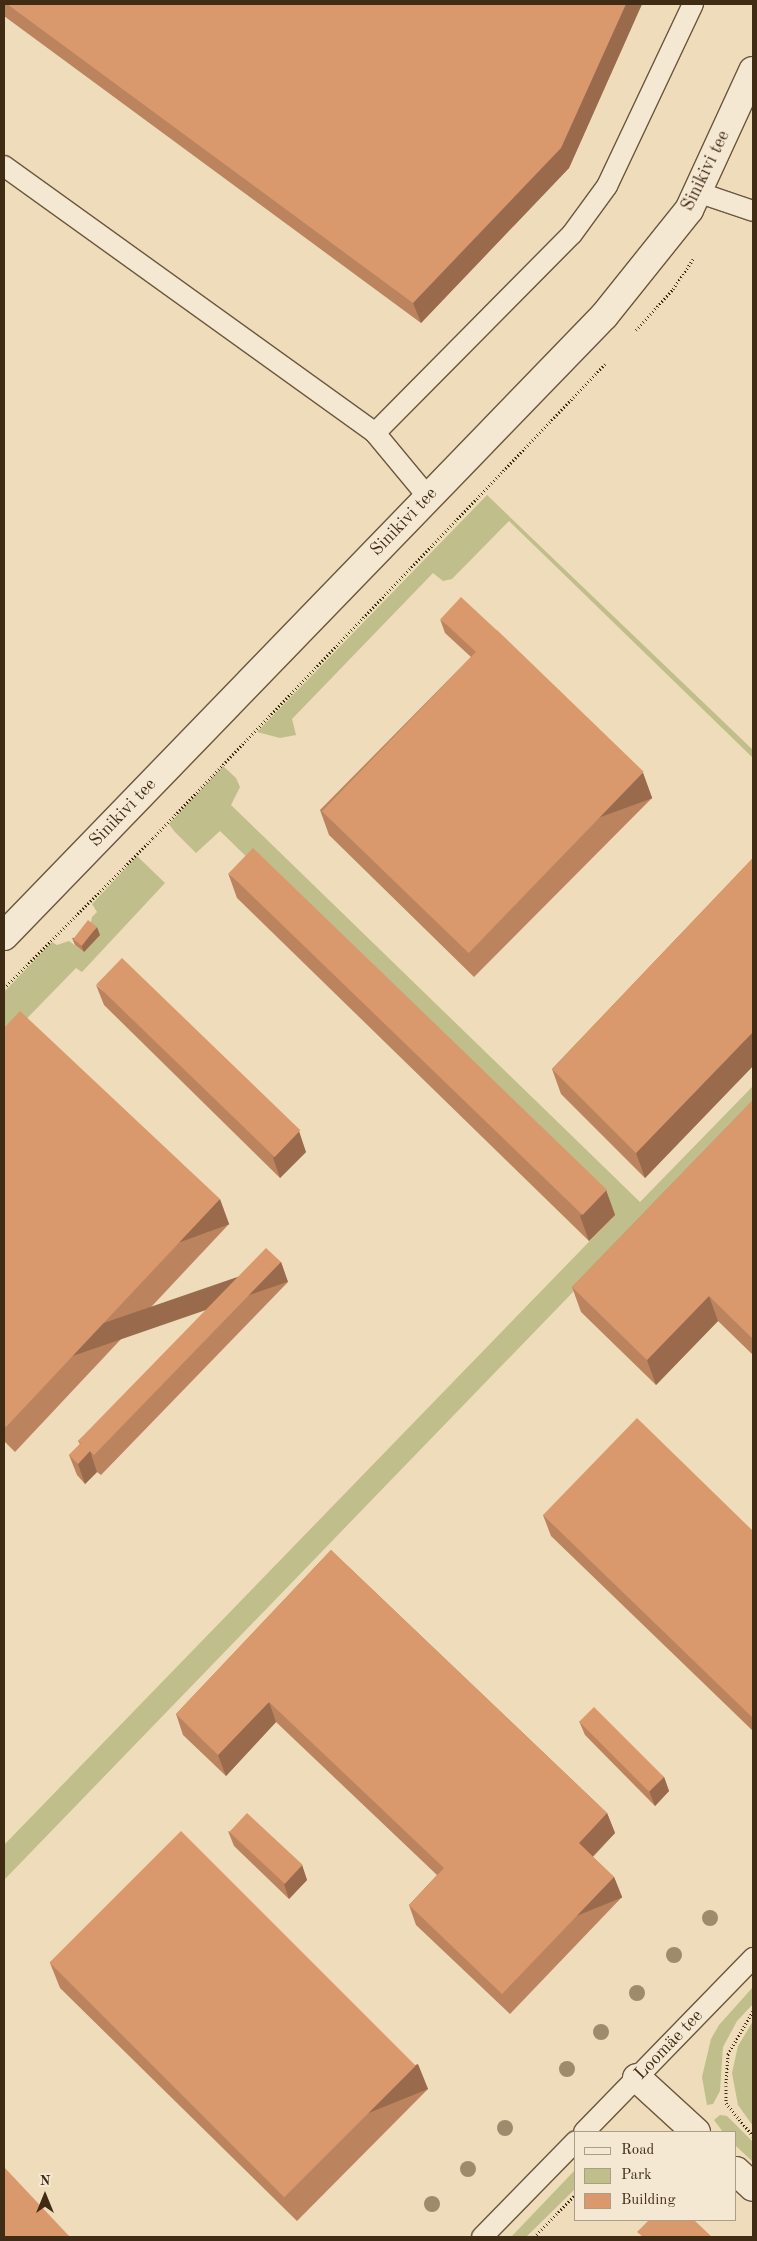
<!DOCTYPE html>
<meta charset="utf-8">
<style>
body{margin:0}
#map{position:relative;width:757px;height:2241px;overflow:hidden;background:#efdcba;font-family:"Old Standard TT",serif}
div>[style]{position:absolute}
.green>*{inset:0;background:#c0be8b}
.path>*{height:3px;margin-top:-1.5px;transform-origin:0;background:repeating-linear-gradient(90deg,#402b15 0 1px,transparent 0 3.5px)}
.roads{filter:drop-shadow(1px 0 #6c573e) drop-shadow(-1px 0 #6c573e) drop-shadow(0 1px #6c573e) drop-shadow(0 -1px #6c573e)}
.lane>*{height:20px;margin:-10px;padding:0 10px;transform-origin:10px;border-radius:10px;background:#f5e8d2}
.street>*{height:28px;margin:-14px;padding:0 14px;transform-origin:14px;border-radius:14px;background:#f5e8d2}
.trees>*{width:16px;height:16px;margin:-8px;border-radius:50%;background:#9d8b6c}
.wall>*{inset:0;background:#bb845e}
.shaded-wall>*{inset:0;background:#996b4c;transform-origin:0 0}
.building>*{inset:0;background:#da996d;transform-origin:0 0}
span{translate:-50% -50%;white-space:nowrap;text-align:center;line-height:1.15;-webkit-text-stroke:4px #f5e8d2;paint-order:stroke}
.street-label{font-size:18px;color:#402b15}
.frame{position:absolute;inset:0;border:5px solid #402b15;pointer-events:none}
.legend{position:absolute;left:574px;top:2131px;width:162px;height:90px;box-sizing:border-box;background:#f5e8d2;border:1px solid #ad9c86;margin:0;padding:6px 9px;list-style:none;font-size:15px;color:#402b15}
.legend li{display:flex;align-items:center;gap:10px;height:25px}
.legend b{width:25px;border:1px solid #ad9c86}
.north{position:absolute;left:20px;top:2171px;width:50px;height:50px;-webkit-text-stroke:4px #f5e8d2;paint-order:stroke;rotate:0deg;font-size:14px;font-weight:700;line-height:20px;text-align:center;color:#402b15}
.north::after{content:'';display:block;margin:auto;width:18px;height:22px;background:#402b15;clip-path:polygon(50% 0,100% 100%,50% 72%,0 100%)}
</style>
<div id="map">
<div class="green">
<i style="clip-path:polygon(487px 495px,753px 750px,753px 758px,509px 521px,452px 579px,443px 581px,433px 573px,292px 719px,296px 735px,280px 738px,257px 732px)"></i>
<i style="clip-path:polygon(223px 766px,236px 778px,240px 787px,231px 805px,640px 1202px,753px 1086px,753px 1106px,4px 1880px,4px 1845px,615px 1215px,220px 831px,196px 853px,174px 831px,169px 824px)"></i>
<i style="clip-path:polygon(137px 856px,165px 883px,82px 972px,76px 968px,4px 1042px,4px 992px,52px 942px,57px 945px,69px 941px,84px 952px,92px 917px,97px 912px,92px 904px)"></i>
<i style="clip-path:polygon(753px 1987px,753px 2004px,737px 2021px,723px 2047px,720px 2091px,713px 2104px,707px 2105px,702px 2077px,711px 2039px,719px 2025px)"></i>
<i style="clip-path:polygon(753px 2021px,753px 2126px,738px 2105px,732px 2073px,738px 2046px)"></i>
<i style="clip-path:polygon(720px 2115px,727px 2116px,753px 2142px,753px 2162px,736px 2146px,736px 2132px,723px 2132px,714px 2120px)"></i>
<i style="clip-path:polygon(576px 2169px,576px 2188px,526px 2237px,511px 2237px)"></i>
</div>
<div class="path">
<i style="left:636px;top:330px;width:55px;rotate:-47.9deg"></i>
<i style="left:673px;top:289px;width:36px;rotate:-56deg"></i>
<i style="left:4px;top:988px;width:211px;rotate:-45.2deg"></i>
<i style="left:153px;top:838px;width:655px;rotate:-46.36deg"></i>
<i style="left:753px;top:2011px;width:50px;rotate:120.2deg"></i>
<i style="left:728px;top:2054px;width:32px;rotate:94deg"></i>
<i style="left:726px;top:2086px;width:17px;rotate:90deg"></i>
<i style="left:726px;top:2103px;width:43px;rotate:50.7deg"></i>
<i style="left:534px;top:2237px;width:60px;rotate:-45.7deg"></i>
</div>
<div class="roads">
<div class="lane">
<i style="left:4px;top:166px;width:457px;rotate:35.7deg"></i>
<i style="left:697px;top:192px;width:59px;rotate:18.7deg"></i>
<i style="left:428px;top:497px;width:83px;rotate:-129.6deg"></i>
<i style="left:375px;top:433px;width:280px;rotate:-45.3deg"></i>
<i style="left:572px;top:234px;width:59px;rotate:-53.9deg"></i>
<i style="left:607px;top:186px;width:201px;rotate:-64.7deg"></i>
<i style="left:584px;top:2132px;width:243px;rotate:-45.8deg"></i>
<i style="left:482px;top:2237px;width:134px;rotate:-45.6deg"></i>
</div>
<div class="street">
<i style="left:4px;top:936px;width:863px;rotate:-45.94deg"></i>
<i style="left:604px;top:316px;width:136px;rotate:-51.3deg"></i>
<i style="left:689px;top:210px;width:153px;rotate:-65.3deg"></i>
<i style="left:637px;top:2078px;width:80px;rotate:42.5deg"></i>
<i style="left:736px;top:2171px;width:23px;rotate:43deg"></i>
</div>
</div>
<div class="trees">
<i style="left:710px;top:1918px"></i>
<i style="left:674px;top:1955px"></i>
<i style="left:637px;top:1993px"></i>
<i style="left:601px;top:2032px"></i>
<i style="left:567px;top:2069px"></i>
<i style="left:505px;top:2128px"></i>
<i style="left:468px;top:2169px"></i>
<i style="left:432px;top:2204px"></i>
</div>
<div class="wall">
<i style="clip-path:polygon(4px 4px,642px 4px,569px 168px,421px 323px,4px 16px)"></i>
<i style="clip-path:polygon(440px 619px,643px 773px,652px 798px,474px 977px,329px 835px,320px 810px,471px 657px,445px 633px)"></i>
<i style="clip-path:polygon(753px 858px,753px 1066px,645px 1178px,561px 1094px,552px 1069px)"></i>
<i style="clip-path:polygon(228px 873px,606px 1190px,615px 1215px,589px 1241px,237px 898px)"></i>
<i style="clip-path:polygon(100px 935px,84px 952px,75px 945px,72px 938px)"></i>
<i style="clip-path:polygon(96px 985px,306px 1152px,280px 1178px,104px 1005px)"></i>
<i style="clip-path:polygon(4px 1028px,229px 1224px,15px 1452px,4px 1441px)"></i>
<i style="clip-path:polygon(753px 1100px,753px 1355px,718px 1321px,656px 1385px,581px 1312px,572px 1287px)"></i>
<i style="clip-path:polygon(281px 1262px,288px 1282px,101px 1475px,97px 1472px,85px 1484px,77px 1475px,69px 1455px,80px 1444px,78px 1441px)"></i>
<i style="clip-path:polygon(543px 1515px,753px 1531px,753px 1731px,551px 1536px)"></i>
<i style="clip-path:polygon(331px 1550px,607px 1813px,615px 1833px,593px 1857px,614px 1877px,622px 1897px,510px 2014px,416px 1925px,409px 1905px,437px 1875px,276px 1722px,226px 1776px,183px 1735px,176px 1714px)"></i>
<i style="clip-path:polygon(579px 1721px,664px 1777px,669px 1791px,655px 1806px,585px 1735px)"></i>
<i style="clip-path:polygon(228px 1831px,302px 1865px,307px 1880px,289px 1899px,234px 1846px)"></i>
<i style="clip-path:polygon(50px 1963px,428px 2089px,297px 2221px,60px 1988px)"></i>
</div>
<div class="shaded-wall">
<i style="clip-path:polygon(626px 4px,642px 4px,569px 168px,421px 323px,413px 303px)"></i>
<i style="left:643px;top:773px;width:27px;height:253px;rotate:70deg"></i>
<i style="clip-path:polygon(97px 927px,100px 935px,84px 952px,81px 945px)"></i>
<i style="clip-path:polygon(753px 1032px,753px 1066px,645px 1178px,636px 1153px)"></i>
<i style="clip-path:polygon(299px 1131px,306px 1152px,280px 1178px,273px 1158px)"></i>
<i style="clip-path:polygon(606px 1190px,615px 1215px,589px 1241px,580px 1216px)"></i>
<i style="left:220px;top:1199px;width:27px;height:313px;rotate:70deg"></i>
<i style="left:281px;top:1262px;width:21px;height:269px;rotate:71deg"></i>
<i style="clip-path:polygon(709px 1296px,718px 1321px,656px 1385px,647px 1360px)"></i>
<i style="clip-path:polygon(90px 1451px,97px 1472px,85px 1484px,78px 1464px)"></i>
<i style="clip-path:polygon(269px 1702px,276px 1722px,226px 1776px,218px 1755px)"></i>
<i style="clip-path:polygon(664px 1777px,669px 1791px,655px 1806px,649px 1791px)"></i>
<i style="clip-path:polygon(607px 1813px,615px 1833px,586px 1863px,579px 1843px)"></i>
<i style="clip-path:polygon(302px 1865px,307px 1880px,289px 1899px,284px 1884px)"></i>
<i style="left:614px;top:1877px;width:22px;height:162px;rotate:68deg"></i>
<i style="left:418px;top:2064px;width:27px;height:185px;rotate:68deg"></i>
</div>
<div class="building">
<i style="clip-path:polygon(7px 4px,626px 4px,561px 148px,413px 303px)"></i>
<i style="left:461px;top:597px;width:50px;height:30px;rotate:43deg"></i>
<i style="left:497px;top:630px;width:204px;height:252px;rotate:44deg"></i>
<i style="left:253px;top:848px;width:492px;height:35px;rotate:44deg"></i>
<i style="clip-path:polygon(753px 858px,753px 1032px,636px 1153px,552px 1069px)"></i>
<i style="left:88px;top:920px;width:11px;height:24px;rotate:38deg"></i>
<i style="left:122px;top:958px;width:248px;height:37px;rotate:44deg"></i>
<i style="clip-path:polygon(20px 1011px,220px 1199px,6px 1427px,4px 1425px,4px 1028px)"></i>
<i style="clip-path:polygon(753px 1100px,753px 1339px,709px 1296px,647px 1360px,572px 1287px)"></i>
<i style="clip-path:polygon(266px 1248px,281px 1262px,94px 1455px,90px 1451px,78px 1464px,69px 1455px,81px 1443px,78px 1441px)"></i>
<i style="clip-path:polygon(637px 1418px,753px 1531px,753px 1718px,543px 1515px)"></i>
<i style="clip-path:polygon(331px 1550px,607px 1813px,579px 1843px,614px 1877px,502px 1994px,409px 1905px,444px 1868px,269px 1702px,218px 1755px,176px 1714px)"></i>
<i style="left:594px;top:1707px;width:99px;height:21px;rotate:45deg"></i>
<i style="left:247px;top:1813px;width:76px;height:26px;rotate:43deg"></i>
<i style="left:181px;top:1831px;width:332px;height:186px;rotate:45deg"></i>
<i style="clip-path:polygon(4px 2167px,70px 2237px,4px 2237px)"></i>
<i style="clip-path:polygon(649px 2220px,694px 2220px,712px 2237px,643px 2237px,637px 2232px)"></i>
</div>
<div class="street-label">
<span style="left:706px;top:171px;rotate:-64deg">Sinikivi tee</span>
<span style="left:404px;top:522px;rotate:-46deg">Sinikivi tee</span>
<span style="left:123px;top:813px;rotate:-46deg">Sinikivi tee</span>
<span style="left:669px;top:2045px;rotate:-46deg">Loomäe tee</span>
</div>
<div class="frame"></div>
<ul class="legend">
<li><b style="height:6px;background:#f5e8d2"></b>Road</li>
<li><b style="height:14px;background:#c0be8b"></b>Park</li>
<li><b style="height:14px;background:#da996d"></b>Building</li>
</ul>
<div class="north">N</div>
</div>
